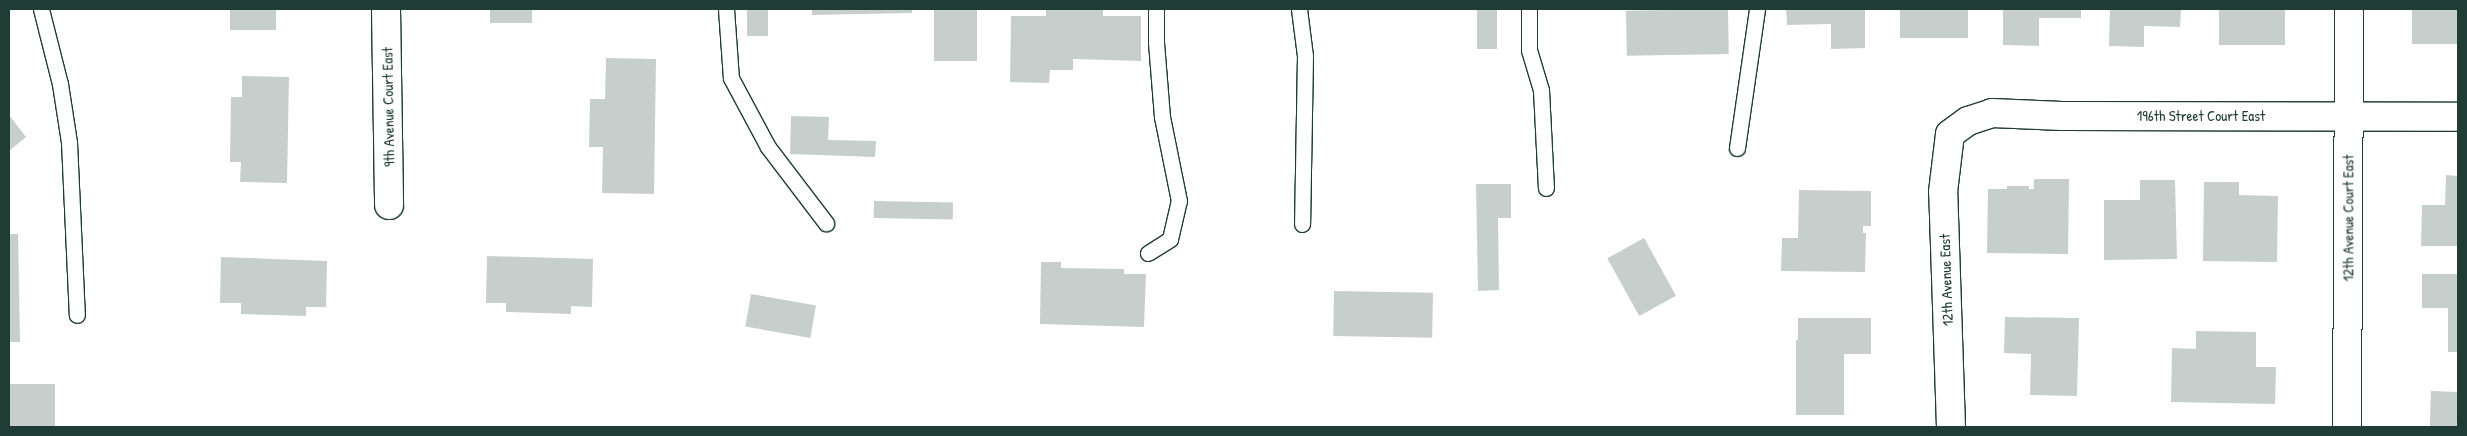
<!DOCTYPE html>
<style>
body{margin:0}
#map{position:relative;width:2467px;height:436px;overflow:hidden;background:#fff;font-family:"Patrick Hand",sans-serif}
div>[style]{position:absolute}
.building>*{inset:0;background:#c7cfcc;transform-origin:0 0}
.roads{filter:drop-shadow(1px 0 #1f3d34) drop-shadow(-1px 0 #1f3d34) drop-shadow(0 1px #1f3d34) drop-shadow(0 -1px #1f3d34)}
.lane>*{height:15px;margin:-7.5px;padding:0 7.5px;transform-origin:7.5px;border-radius:7.5px;background:#fff}
.street>*{height:28px;margin:-14px;padding:0 14px;transform-origin:14px;border-radius:14px;background:#fff}
span{translate:-50% -50%;white-space:nowrap;text-align:center;line-height:1.15;-webkit-text-stroke:4px #fff;paint-order:stroke}
.street-label{font-size:15px;color:#1f3d34}
.frame{position:absolute;inset:0;border:10px solid #1f3d34;pointer-events:none}
</style>
<div id="map">
<div class="building">
<i style="left:230px;top:9px;width:46px;height:21px"></i>
<i style="left:490px;top:9px;width:42px;height:14px"></i>
<i style="left:747px;top:9px;width:21px;height:27px"></i>
<i style="clip-path:polygon(812px 9px,912px 9px,912px 13px,812px 15px)"></i>
<i style="left:934px;top:9px;width:43px;height:52px"></i>
<i style="clip-path:polygon(1046px 9px,1103px 9px,1103px 16px,1141px 16px,1141px 61px,1073px 59px,1073px 70px,1050px 70px,1049px 83px,1010px 82px,1011px 16px,1046px 16px)"></i>
<i style="left:1477px;top:9px;width:20px;height:40px"></i>
<i style="left:1728px;top:9px;width:45px;height:102px;rotate:89deg"></i>
<i style="clip-path:polygon(1786px 9px,1865px 9px,1865px 48px,1831px 49px,1831px 24px,1787px 25px)"></i>
<i style="left:1900px;top:9px;width:68px;height:29px"></i>
<i style="clip-path:polygon(2003px 9px,2081px 9px,2081px 18px,2039px 18px,2039px 46px,2003px 45px)"></i>
<i style="clip-path:polygon(2110px 9px,2181px 9px,2180px 27px,2144px 26px,2144px 47px,2109px 46px)"></i>
<i style="left:2219px;top:9px;width:66px;height:36px"></i>
<i style="left:2412px;top:9px;width:46px;height:35px"></i>
<i style="clip-path:polygon(606px 58px,656px 59px,654px 194px,602px 193px,603px 147px,589px 147px,590px 99px,605px 99px)"></i>
<i style="clip-path:polygon(242px 76px,289px 77px,287px 183px,240px 182px,241px 162px,230px 162px,231px 97px,242px 97px)"></i>
<i style="clip-path:polygon(9px 115px,26px 137px,9px 151px)"></i>
<i style="clip-path:polygon(791px 116px,829px 117px,828px 140px,876px 141px,875px 157px,790px 154px)"></i>
<i style="clip-path:polygon(2446px 175px,2458px 176px,2458px 246px,2421px 246px,2422px 205px,2445px 205px)"></i>
<i style="clip-path:polygon(2034px 179px,2069px 179px,2068px 254px,1987px 253px,1988px 189px,2007px 189px,2007px 186px,2029px 186px,2029px 189px,2034px 189px)"></i>
<i style="clip-path:polygon(2140px 180px,2175px 180px,2177px 259px,2104px 260px,2104px 200px,2140px 200px)"></i>
<i style="clip-path:polygon(2204px 182px,2239px 182px,2239px 195px,2278px 196px,2277px 262px,2203px 261px)"></i>
<i style="clip-path:polygon(1476px 184px,1511px 184px,1511px 218px,1498px 218px,1499px 290px,1478px 291px)"></i>
<i style="clip-path:polygon(1799px 190px,1871px 191px,1871px 226px,1863px 226px,1863px 233px,1866px 233px,1865px 272px,1781px 271px,1782px 238px,1798px 238px)"></i>
<i style="left:874px;top:201px;width:79px;height:17px;rotate:1deg"></i>
<i style="clip-path:polygon(9px 234px,18px 234px,20px 342px,9px 342px)"></i>
<i style="left:1644px;top:238px;width:66px;height:42px;rotate:61deg"></i>
<i style="clip-path:polygon(487px 256px,593px 259px,592px 307px,571px 306px,571px 314px,506px 312px,506px 303px,486px 303px)"></i>
<i style="clip-path:polygon(221px 257px,327px 261px,326px 307px,306px 307px,306px 316px,241px 314px,241px 303px,220px 303px)"></i>
<i style="clip-path:polygon(1041px 262px,1061px 262px,1061px 268px,1124px 269px,1124px 274px,1146px 274px,1144px 327px,1040px 324px)"></i>
<i style="clip-path:polygon(2422px 274px,2458px 274px,2458px 352px,2448px 352px,2448px 308px,2422px 308px)"></i>
<i style="left:1334px;top:291px;width:99px;height:45px;rotate:1deg"></i>
<i style="left:751px;top:294px;width:66px;height:33px;rotate:10deg"></i>
<i style="clip-path:polygon(2005px 317px,2079px 318px,2077px 396px,2030px 395px,2031px 354px,2004px 353px)"></i>
<i style="clip-path:polygon(1798px 318px,1871px 318px,1871px 354px,1844px 354px,1844px 415px,1796px 415px,1796px 340px,1798px 340px)"></i>
<i style="clip-path:polygon(2196px 331px,2256px 332px,2256px 367px,2276px 367px,2275px 404px,2171px 402px,2172px 348px,2196px 349px)"></i>
<i style="left:9px;top:384px;width:46px;height:43px"></i>
<i style="left:2431px;top:391px;width:27px;height:36px;rotate:2deg"></i>
</div>
<div class="roads">
<div class="lane">
<i style="left:41px;top:9px;width:77px;rotate:75.8deg"></i>
<i style="left:60px;top:84px;width:59px;rotate:81.2deg"></i>
<i style="left:69px;top:142px;width:173px;rotate:87.4deg"></i>
<i style="left:726px;top:9px;width:69px;rotate:85.9deg"></i>
<i style="left:731px;top:78px;width:78px;rotate:61.8deg"></i>
<i style="left:768px;top:147px;width:96px;rotate:52.7deg"></i>
<i style="left:1299px;top:9px;width:47px;rotate:82.7deg"></i>
<i style="left:1305px;top:56px;width:168px;rotate:91deg"></i>
<i style="left:1529px;top:9px;width:41px;rotate:90deg"></i>
<i style="left:1529px;top:50px;width:42px;rotate:73.3deg"></i>
<i style="left:1541px;top:90px;width:98px;rotate:87.1deg"></i>
<i style="left:1737px;top:148px;width:140px;rotate:-81.8deg"></i>
<i style="left:1148px;top:253px;width:26px;rotate:-32deg"></i>
<i style="left:1170px;top:239px;width:39px;rotate:-77deg"></i>
<i style="left:1179px;top:201px;width:86px;rotate:-101.4deg"></i>
<i style="left:1162px;top:117px;width:75px;rotate:-94.6deg"></i>
<i style="left:1156px;top:42px;width:33px;rotate:-90deg"></i>
</div>
<div class="street">
<i style="left:386px;top:9px;width:196px;rotate:89.1deg"></i>
<i style="left:1951px;top:427px;width:235px;rotate:-91.9deg"></i>
<i style="left:1943px;top:192px;width:58px;rotate:-83.1deg"></i>
<i style="left:1950px;top:134px;width:22px;rotate:-36deg"></i>
<i style="left:1968px;top:121px;width:25px;rotate:-18deg"></i>
<i style="left:1992px;top:113px;width:70px;rotate:2.5deg"></i>
<i style="left:2062px;top:116px;width:396px;rotate:0.1deg"></i>
<i style="left:2347px;top:427px;width:418px;rotate:-89.7deg"></i>
</div>
</div>
<div class="street-label">
<span style="left:388px;top:107px;rotate:-91deg">9th Avenue Court East</span>
<span style="left:2201px;top:116px">196th Street Court East</span>
<span style="left:2348px;top:218px;rotate:-90deg">12th Avenue Court East</span>
<span style="left:1946px;top:280px;rotate:-92deg">12th Avenue East</span>
</div>
<div class="frame"></div>
</div>
